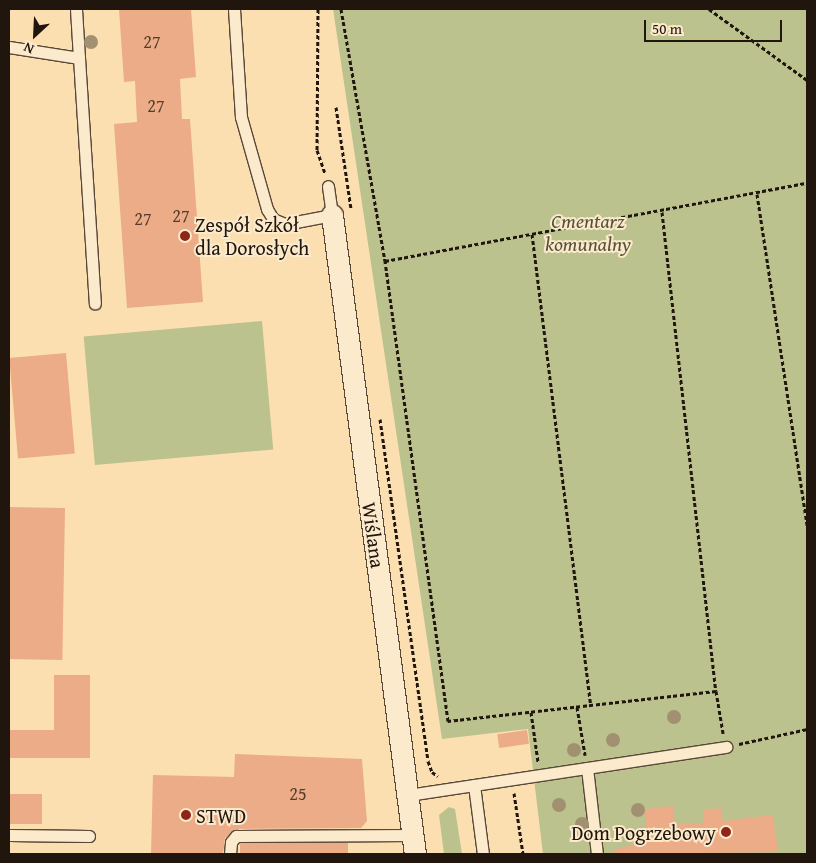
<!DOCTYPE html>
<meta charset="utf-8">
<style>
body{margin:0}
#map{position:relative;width:816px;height:863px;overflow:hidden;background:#fbdfb1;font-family:"Gentium Book Plus",serif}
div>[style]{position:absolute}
.green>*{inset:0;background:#bcc28e;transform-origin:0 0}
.building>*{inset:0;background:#ebac87;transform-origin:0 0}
.path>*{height:3px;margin-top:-1.5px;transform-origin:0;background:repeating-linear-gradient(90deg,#21160e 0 4px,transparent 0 6.5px)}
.roads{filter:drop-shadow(1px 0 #584837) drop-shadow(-1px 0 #584837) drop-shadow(0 1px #584837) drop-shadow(0 -1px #584837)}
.service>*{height:11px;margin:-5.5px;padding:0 5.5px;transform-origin:5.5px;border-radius:5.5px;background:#fceacc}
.minor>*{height:21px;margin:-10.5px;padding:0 10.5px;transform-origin:10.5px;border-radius:10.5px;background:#fceacc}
.trees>*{width:14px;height:14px;margin:-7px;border-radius:50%;background:#a19170}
.dots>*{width:14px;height:14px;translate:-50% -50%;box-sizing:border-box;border:2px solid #fceacc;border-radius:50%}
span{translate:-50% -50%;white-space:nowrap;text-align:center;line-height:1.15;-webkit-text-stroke:4px #fceacc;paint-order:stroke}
.number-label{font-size:18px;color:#543c2c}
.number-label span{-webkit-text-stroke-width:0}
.park-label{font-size:20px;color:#57523b;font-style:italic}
.poi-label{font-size:20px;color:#21160e}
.left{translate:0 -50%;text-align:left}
.right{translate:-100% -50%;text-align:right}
.street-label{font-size:20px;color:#21160e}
.frame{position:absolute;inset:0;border:10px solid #21160e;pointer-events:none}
.north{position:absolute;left:10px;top:10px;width:50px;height:50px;-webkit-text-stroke:4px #fceacc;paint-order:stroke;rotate:205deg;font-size:14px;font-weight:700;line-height:20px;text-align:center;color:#21160e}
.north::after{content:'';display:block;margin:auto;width:18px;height:22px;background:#21160e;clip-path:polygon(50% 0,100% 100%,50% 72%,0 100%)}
.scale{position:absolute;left:644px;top:20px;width:138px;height:22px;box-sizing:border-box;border:2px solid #21160e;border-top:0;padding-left:6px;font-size:15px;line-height:18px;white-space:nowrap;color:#21160e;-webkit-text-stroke:4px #fceacc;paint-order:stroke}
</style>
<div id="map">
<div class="green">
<i style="clip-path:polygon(333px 9px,807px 9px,807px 854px,543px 854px,528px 729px,442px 739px)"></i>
<i style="left:262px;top:321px;width:129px;height:179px;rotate:85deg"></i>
<i style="clip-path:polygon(449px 807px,455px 809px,462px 854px,444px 854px,439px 815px)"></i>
</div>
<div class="building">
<i style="clip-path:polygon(119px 9px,191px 9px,196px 77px,180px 79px,182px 119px,190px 119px,203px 302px,127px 308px,114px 124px,137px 122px,135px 81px,124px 82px)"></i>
<i style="left:66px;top:353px;width:101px;height:57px;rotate:85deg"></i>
<i style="left:9px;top:507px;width:56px;height:152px;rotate:1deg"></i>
<i style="clip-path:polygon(54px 675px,90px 675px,90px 758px,9px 758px,9px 730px,54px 730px)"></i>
<i style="left:527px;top:730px;width:14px;height:30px;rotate:82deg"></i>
<i style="clip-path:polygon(235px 754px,362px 759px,367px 821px,361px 828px,236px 829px,225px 838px,223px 854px,151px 854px,153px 775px,234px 777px)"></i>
<i style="left:9px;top:794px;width:33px;height:30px"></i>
<i style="clip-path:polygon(673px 806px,675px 824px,704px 823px,703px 810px,721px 808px,723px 821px,773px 815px,778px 852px,614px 854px,614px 850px,648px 840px,644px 809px)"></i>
<i style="left:240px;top:843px;width:108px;height:11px"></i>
</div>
<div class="path">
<i style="left:318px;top:9px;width:141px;rotate:90.4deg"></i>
<i style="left:317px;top:150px;width:24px;rotate:71deg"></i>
<i style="left:341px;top:9px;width:256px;rotate:80.1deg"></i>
<i style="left:709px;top:9px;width:121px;rotate:35.9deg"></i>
<i style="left:336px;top:107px;width:102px;rotate:81.6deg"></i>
<i style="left:757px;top:194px;width:336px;rotate:81.4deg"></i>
<i style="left:662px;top:212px;width:482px;rotate:83.6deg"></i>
<i style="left:716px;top:691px;width:270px;rotate:173.6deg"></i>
<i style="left:448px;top:721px;width:464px;rotate:-97.8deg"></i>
<i style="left:385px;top:261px;width:429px;rotate:-10.5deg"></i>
<i style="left:532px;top:234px;width:475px;rotate:82.9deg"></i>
<i style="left:380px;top:419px;width:345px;rotate:82deg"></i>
<i style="left:428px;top:761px;width:12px;rotate:70deg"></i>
<i style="left:432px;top:772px;width:7px;rotate:34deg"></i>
<i style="left:716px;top:691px;width:43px;rotate:80.5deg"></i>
<i style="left:577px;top:707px;width:49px;rotate:80.5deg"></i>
<i style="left:531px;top:712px;width:50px;rotate:82deg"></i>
<i style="left:739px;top:744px;width:70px;rotate:-12.4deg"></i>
<i style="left:514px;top:793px;width:62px;rotate:81.6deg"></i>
</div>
<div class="roads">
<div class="service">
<i style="left:76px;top:9px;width:49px;rotate:86.5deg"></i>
<i style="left:234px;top:9px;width:108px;rotate:86.3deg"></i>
<i style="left:241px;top:117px;width:96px;rotate:74.2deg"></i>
<i style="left:267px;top:209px;width:12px;rotate:59deg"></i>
<i style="left:273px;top:219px;width:13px;rotate:23deg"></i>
<i style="left:285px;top:224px;width:48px;rotate:-10.8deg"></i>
<i style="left:332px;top:215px;width:29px;rotate:-98deg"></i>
<i style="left:9px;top:47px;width:71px;rotate:8.9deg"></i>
<i style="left:79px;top:58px;width:246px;rotate:86.3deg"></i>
<i style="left:587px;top:768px;width:87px;rotate:83.4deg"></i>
<i style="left:474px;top:785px;width:70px;rotate:82.6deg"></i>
<i style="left:408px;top:795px;width:322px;rotate:-8.6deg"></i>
<i style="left:9px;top:835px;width:80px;rotate:0.7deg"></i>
<i style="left:230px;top:854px;width:12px;rotate:-85deg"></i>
<i style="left:231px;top:842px;width:8px;rotate:-50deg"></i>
<i style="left:236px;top:836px;width:177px;rotate:-0.3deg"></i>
</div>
<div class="minor">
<i style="left:332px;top:215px;width:644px;rotate:82.6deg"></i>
</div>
</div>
<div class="trees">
<i style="left:91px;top:42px"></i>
<i style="left:674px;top:717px"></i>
<i style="left:613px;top:740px"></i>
<i style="left:574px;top:750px"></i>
<i style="left:559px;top:805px"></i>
<i style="left:638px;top:810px"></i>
<i style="left:582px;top:824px"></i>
</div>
<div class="dots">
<i style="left:185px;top:236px;background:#8f2418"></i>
<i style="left:186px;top:815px;background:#8f2418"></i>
<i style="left:726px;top:832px;background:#8f2418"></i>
</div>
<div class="number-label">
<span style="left:152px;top:42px">27</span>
<span style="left:156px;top:106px">27</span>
<span style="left:181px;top:216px">27</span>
<span style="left:143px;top:219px">27</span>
<span style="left:298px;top:794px">25</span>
</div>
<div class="park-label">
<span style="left:588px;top:232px">Cmentarz<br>komunalny</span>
</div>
<div class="poi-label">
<span class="left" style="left:195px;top:236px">Zespół Szkół<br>dla Dorosłych</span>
<span class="left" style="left:196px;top:815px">STWD</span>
<span class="right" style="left:716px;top:832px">Dom Pogrzebowy</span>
</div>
<div class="street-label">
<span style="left:374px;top:535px;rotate:82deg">Wiślana</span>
</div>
<div class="frame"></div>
<div class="north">N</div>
<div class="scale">50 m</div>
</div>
